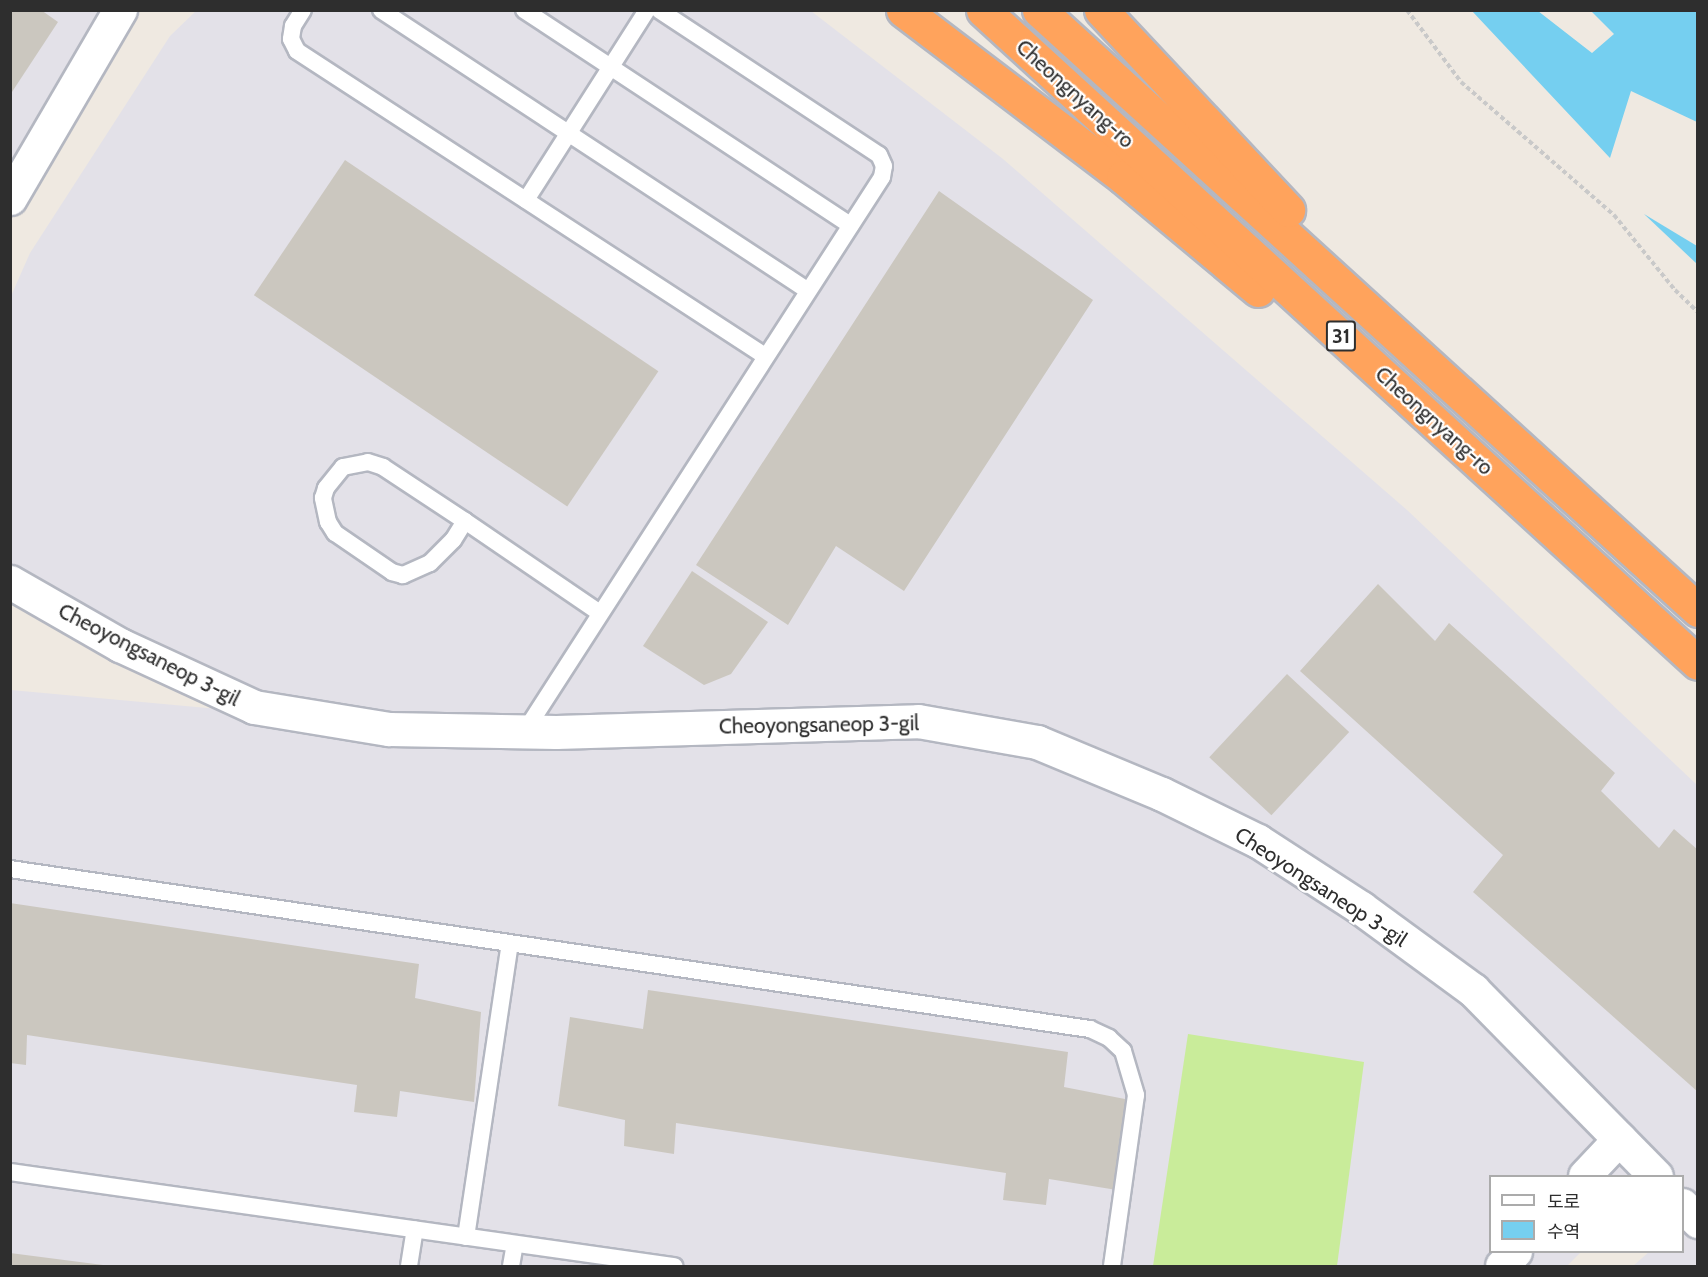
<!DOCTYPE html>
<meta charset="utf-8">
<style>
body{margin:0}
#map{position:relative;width:1708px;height:1277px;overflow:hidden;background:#efe9e1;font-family:Cabin,"Noto Sans KR",sans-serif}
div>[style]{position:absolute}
.industrial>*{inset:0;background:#e3e1e8}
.pitch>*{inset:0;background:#c9ec9a}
.water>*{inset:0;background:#75cff0}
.building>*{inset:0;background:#cbc7bf;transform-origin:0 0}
.path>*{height:4px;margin-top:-2px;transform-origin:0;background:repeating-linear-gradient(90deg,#c9c9c9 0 4.5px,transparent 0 7.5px)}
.roads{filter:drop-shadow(2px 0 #b4b7c1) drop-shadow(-2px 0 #b4b7c1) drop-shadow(0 2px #b4b7c1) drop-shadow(0 -2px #b4b7c1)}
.lane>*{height:16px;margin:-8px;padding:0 8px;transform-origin:8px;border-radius:8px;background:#fff}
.street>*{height:32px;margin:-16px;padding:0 16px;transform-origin:16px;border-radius:16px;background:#fff}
.secondary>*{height:33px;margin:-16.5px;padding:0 16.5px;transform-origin:16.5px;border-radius:16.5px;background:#fff}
.highway>*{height:33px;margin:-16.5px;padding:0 16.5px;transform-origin:16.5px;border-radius:16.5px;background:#ffa35c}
span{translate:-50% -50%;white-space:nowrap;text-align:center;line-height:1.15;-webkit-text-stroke:4.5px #fff;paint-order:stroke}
.shield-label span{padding:2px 4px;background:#fff;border:2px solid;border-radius:4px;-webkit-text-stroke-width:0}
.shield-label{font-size:20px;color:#2e2e2e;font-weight:700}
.street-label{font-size:21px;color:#2e2e2e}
.frame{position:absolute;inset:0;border:12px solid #2e2e2e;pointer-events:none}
.legend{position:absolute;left:1489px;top:1175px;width:195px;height:78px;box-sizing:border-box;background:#fff;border:2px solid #ababab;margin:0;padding:8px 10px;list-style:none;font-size:18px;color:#2e2e2e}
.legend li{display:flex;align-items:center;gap:12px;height:30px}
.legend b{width:30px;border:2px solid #ababab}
</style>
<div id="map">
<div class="industrial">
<i style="clip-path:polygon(11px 11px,113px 11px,11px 198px)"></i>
<i style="clip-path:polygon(196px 11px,811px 11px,1003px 159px,1407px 510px,1697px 785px,1697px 1266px,1633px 1266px,1649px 1252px,1682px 1252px,1682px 1176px,1490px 1176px,1490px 1252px,1581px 1252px,1567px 1266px,11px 1266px,11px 690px,316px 718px,11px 582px,11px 296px,30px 253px,170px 36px)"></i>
</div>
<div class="pitch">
<i style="clip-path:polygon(1188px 1034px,1364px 1062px,1337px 1266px,1153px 1266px)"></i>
</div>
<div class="water">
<i style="clip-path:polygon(1472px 11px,1538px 11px,1592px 53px,1614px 34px,1591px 11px,1697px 11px,1697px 122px,1631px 91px,1610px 158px)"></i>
<i style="clip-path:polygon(1644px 214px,1697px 246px,1697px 264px)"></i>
</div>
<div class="building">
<i style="clip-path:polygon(10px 10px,41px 10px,58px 22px,10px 95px)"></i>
<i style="left:345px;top:160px;width:378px;height:163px;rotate:34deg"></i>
<i style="clip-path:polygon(939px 191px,1093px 300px,904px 591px,836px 546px,788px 625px,696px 565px)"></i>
<i style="clip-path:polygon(692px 571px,768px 622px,731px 674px,704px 685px,643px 646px)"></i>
<i style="clip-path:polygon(1378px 584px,1435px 641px,1449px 623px,1615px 773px,1601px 791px,1659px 848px,1674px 829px,1698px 850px,1698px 1092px,1473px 892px,1503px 855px,1300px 671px)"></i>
<i style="left:1287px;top:674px;width:85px;height:114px;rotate:43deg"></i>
<i style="clip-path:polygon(10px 903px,419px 964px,415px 998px,481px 1012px,474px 1102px,400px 1091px,397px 1117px,354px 1112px,357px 1085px,27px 1035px,26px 1065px,10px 1063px)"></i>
<i style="clip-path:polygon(648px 990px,1068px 1052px,1064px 1087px,1130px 1100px,1123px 1191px,1049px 1179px,1046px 1205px,1003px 1200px,1006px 1173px,676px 1123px,674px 1154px,624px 1146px,625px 1120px,558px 1106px,570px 1017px,643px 1029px)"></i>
<i style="clip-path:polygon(10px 1253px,103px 1265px,103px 1266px,10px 1266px)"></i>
</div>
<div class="path">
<i style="left:1407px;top:10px;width:90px;rotate:53.1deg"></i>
<i style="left:1461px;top:82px;width:203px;rotate:41deg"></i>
<i style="left:1614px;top:215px;width:97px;rotate:50.9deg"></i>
<i style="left:1675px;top:290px;width:32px;rotate:44deg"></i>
</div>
<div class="roads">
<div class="lane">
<i style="left:303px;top:10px;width:19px;rotate:122deg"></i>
<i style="left:293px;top:26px;width:13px;rotate:99deg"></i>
<i style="left:291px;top:39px;width:13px;rotate:63deg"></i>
<i style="left:297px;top:51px;width:559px;rotate:33.09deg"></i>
<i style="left:381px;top:10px;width:510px;rotate:33.32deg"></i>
<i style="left:524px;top:10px;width:391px;rotate:33.4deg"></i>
<i style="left:526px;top:200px;width:225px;rotate:-57.5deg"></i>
<i style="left:465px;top:521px;width:22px;rotate:122deg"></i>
<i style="left:453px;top:540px;width:33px;rotate:135deg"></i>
<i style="left:430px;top:563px;width:30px;rotate:156deg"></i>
<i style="left:403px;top:575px;width:11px;rotate:-165deg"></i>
<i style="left:392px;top:572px;width:69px;rotate:-145.6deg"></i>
<i style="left:335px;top:533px;width:13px;rotate:-122deg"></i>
<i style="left:328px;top:522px;width:25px;rotate:-102deg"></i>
<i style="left:323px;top:498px;width:10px;rotate:-73deg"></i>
<i style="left:326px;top:488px;width:27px;rotate:-51deg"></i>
<i style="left:343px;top:467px;width:25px;rotate:-11deg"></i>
<i style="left:368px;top:462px;width:16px;rotate:18deg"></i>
<i style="left:383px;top:467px;width:98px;rotate:33.4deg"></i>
<i style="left:465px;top:521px;width:163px;rotate:34.3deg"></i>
<i style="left:525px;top:731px;width:659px;rotate:-57.2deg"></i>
<i style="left:882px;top:177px;width:11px;rotate:-80deg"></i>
<i style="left:884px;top:166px;width:12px;rotate:-114deg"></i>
<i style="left:879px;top:155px;width:263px;rotate:-146.6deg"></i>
<i style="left:10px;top:869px;width:1092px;rotate:8.43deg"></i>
<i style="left:1090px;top:1029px;width:21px;rotate:25deg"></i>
<i style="left:1109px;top:1038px;width:19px;rotate:43deg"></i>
<i style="left:1123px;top:1051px;width:46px;rotate:73.5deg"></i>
<i style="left:1136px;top:1095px;width:173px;rotate:98deg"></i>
<i style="left:10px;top:1172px;width:671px;rotate:8.06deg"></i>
<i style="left:466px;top:1237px;width:297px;rotate:-81.5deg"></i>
<i style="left:409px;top:1266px;width:37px;rotate:-81deg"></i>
<i style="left:511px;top:1266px;width:22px;rotate:-80deg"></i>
</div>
<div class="street">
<i style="left:1585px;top:1176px;width:51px;rotate:-46.6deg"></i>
<i style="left:1502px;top:1266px;width:20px;rotate:-45deg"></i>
</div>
<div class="secondary">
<i style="left:10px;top:198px;width:218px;rotate:-59.7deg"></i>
<i style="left:10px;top:582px;width:127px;rotate:29.8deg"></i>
<i style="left:120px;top:645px;width:148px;rotate:24.8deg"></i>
<i style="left:254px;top:707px;width:137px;rotate:9.3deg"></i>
<i style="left:389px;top:729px;width:167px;rotate:1deg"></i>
<i style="left:556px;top:732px;width:362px;rotate:-1.7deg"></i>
<i style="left:918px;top:721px;width:121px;rotate:10deg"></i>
<i style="left:1037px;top:742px;width:135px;rotate:22.6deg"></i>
<i style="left:1162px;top:794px;width:107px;rotate:26.1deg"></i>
<i style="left:1258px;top:841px;width:123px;rotate:33deg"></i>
<i style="left:1361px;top:908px;width:139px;rotate:36.2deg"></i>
<i style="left:1473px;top:990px;width:261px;rotate:45.5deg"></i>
<i style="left:1682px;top:1205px;width:23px;rotate:45deg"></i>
</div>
<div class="highway">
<i style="left:903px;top:10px;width:276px;rotate:37.2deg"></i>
<i style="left:1123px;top:177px;width:176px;rotate:39.9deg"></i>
<i style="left:983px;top:10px;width:968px;rotate:42.41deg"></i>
<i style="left:1039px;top:10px;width:891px;rotate:42.32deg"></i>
<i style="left:1101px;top:10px;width:274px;rotate:46.9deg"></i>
</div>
</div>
<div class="shield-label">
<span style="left:1341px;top:336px">31</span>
</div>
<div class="street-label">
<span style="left:1075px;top:94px;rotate:42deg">Cheongnyang-ro</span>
<span style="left:1434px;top:421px;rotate:42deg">Cheongnyang-ro</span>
<span style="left:149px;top:655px;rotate:27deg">Cheoyongsaneop 3-gil</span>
<span style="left:819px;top:725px;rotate:-1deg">Cheoyongsaneop 3-gil</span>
<span style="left:1321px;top:887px;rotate:33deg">Cheoyongsaneop 3-gil</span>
</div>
<div class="frame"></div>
<ul class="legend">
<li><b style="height:8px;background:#fff"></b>도로</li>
<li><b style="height:16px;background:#75cff0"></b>수역</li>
</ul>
</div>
